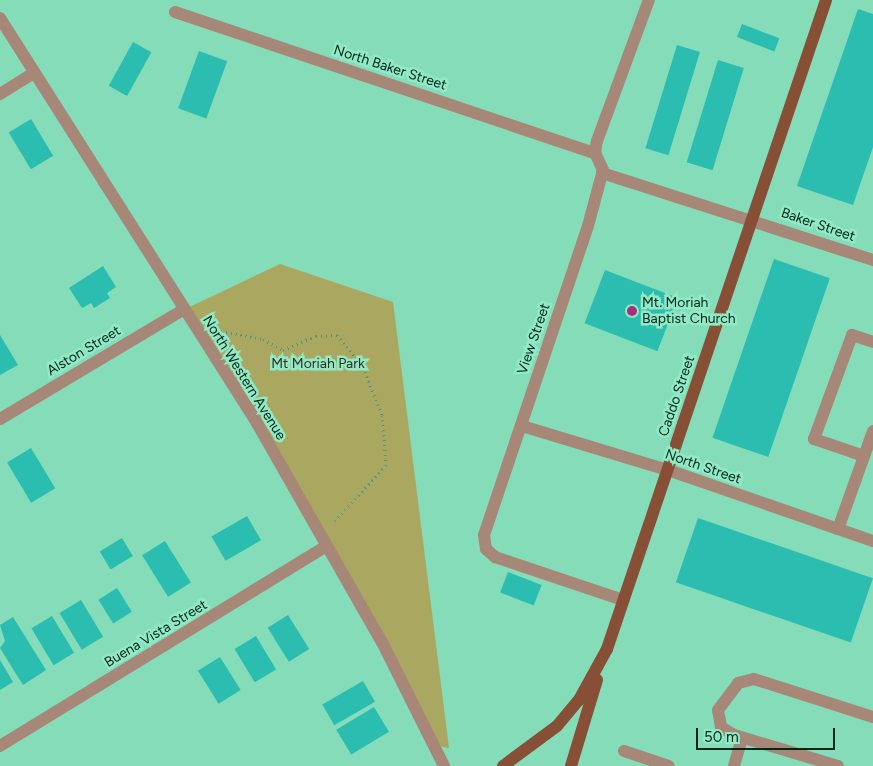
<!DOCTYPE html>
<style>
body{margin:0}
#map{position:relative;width:873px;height:766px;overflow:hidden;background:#84dcb8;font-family:Figtree,sans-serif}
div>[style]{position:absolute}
.green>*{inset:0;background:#aaa760}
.building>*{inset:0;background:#2bbdb0;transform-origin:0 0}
.path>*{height:3px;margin-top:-1.5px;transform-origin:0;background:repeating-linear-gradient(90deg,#50957a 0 1px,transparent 0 5px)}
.minor>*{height:12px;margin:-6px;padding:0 6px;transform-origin:6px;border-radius:6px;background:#a78778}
.major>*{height:12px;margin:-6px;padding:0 6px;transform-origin:6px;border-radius:6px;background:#874f35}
.dots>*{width:14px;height:14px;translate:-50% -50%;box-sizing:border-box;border:2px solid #91e9c5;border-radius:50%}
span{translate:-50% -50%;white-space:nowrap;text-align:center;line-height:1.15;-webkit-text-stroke:5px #91e9c5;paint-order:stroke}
.street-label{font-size:14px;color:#002619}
.poi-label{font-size:14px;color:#002619}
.left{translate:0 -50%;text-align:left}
.park-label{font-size:14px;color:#31301b}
.scale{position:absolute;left:696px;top:728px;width:139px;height:22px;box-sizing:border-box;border:2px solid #002619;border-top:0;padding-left:6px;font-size:15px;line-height:18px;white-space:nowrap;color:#002619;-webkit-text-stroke:4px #91e9c5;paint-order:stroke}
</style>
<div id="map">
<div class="green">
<i style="clip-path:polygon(280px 264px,393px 302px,449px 748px,434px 745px,382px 642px,183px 310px)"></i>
</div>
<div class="building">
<i style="clip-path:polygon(858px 9px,873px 14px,873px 147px,853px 205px,797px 186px)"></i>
<i style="left:742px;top:24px;width:40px;height:14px;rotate:21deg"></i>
<i style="left:133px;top:42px;width:21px;height:50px;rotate:29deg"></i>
<i style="left:677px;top:45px;width:24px;height:108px;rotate:17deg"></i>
<i style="left:199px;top:51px;width:30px;height:61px;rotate:20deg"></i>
<i style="left:718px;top:60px;width:27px;height:107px;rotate:17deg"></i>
<i style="left:31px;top:119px;width:43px;height:26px;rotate:59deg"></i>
<i style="left:774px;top:259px;width:59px;height:189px;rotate:19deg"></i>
<i style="clip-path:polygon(103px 266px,116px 287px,107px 293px,110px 298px,94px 308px,91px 303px,82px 308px,69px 288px)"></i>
<i style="left:605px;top:270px;width:78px;height:57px;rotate:21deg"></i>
<i style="clip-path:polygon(0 335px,18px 365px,0 375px)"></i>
<i style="left:31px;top:448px;width:47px;height:28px;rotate:59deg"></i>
<i style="left:247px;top:516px;width:28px;height:41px;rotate:60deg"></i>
<i style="left:698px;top:518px;width:185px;height:68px;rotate:19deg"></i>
<i style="left:122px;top:538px;width:21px;height:26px;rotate:59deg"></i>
<i style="left:165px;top:541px;width:49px;height:27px;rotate:58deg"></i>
<i style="left:508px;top:572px;width:36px;height:22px;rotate:21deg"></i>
<i style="left:117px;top:588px;width:28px;height:22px;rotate:58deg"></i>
<i style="left:81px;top:600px;width:43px;height:25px;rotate:59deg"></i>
<i style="left:288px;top:615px;width:40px;height:24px;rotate:58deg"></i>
<i style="left:52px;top:616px;width:43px;height:24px;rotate:59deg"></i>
<i style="clip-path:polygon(13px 617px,46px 670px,23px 685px,0 648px,5px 641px,0 625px)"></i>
<i style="left:256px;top:636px;width:39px;height:25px;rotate:59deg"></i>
<i style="left:220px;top:657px;width:39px;height:26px;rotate:58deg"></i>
<i style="clip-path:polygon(0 660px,13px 682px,0 690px)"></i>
<i style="left:363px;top:681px;width:24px;height:47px;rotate:60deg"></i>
<i style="left:374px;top:707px;width:29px;height:44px;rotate:59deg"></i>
</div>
<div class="path">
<i style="left:216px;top:330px;width:48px;rotate:10.8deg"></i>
<i style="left:263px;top:339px;width:23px;rotate:29deg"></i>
<i style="left:283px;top:350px;width:36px;rotate:-23deg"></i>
<i style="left:316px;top:336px;width:21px;rotate:-3deg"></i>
<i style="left:337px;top:335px;width:41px;rotate:50.9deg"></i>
<i style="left:363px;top:367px;width:52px;rotate:68.4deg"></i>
<i style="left:382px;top:415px;width:50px;rotate:85.4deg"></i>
<i style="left:386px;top:465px;width:80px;rotate:132.5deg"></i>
</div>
<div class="minor">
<i style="left:175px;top:12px;width:443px;rotate:18.6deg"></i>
<i style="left:0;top:18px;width:482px;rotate:57.6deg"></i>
<i style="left:258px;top:425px;width:250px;rotate:60.3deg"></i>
<i style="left:382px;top:642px;width:139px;rotate:63.4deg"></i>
<i style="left:0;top:94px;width:39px;rotate:-32deg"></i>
<i style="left:602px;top:173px;width:285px;rotate:17.8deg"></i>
<i style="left:0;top:419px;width:213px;rotate:-30.8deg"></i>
<i style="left:522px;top:426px;width:152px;rotate:16.8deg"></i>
<i style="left:668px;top:470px;width:217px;rotate:19.1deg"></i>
<i style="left:864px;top:456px;width:53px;rotate:-161.2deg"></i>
<i style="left:814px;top:439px;width:111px;rotate:-69.9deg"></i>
<i style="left:852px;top:335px;width:22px;rotate:18deg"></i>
<i style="left:838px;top:529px;width:104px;rotate:-70.3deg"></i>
<i style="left:623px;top:600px;width:135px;rotate:-161.4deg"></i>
<i style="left:495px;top:557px;width:12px;rotate:-138deg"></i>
<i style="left:486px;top:549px;width:14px;rotate:-98deg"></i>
<i style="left:484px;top:535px;width:326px;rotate:-71.4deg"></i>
<i style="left:588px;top:226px;width:58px;rotate:-75deg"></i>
<i style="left:603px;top:170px;width:19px;rotate:-115deg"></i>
<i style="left:595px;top:153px;width:12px;rotate:-81deg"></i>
<i style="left:597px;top:141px;width:150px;rotate:-69.8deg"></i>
<i style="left:0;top:746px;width:383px;rotate:-31.5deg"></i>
<i style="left:624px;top:751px;width:47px;rotate:18.4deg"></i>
<i style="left:734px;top:766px;width:29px;rotate:-74deg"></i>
<i style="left:838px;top:766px;width:109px;rotate:-163.4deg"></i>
<i style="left:734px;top:735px;width:15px;rotate:-148deg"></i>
<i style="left:721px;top:727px;width:17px;rotate:-100deg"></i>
<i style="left:718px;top:710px;width:34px;rotate:-53deg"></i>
<i style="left:738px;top:683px;width:16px;rotate:-14deg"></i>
<i style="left:754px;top:679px;width:125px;rotate:17.7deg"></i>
</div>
<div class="major">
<i style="left:503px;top:766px;width:67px;rotate:-36.5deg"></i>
<i style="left:557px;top:726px;width:34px;rotate:-50deg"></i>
<i style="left:579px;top:700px;width:58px;rotate:-61.2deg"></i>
<i style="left:607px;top:649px;width:685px;rotate:-71.35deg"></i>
<i style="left:571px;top:766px;width:90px;rotate:-73.2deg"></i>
</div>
<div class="dots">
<i style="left:632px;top:311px;background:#ab2e7e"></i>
</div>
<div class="street-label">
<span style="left:390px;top:68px;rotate:18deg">North Baker Street</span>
<span style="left:818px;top:225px;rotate:19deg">Baker Street</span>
<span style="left:534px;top:339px;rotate:-71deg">View Street</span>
<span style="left:84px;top:351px;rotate:-31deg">Alston Street</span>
<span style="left:244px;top:378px;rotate:58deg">North Western Avenue</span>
<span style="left:677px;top:396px;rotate:-71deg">Caddo Street</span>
<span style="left:703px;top:467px;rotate:19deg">North Street</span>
<span style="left:156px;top:634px;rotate:-31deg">Buena Vista Street</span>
</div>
<div class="poi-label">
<span class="left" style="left:642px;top:311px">Mt. Moriah<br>Baptist Church</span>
</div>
<div class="park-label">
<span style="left:318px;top:364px">Mt Moriah Park</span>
</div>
<div class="scale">50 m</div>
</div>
